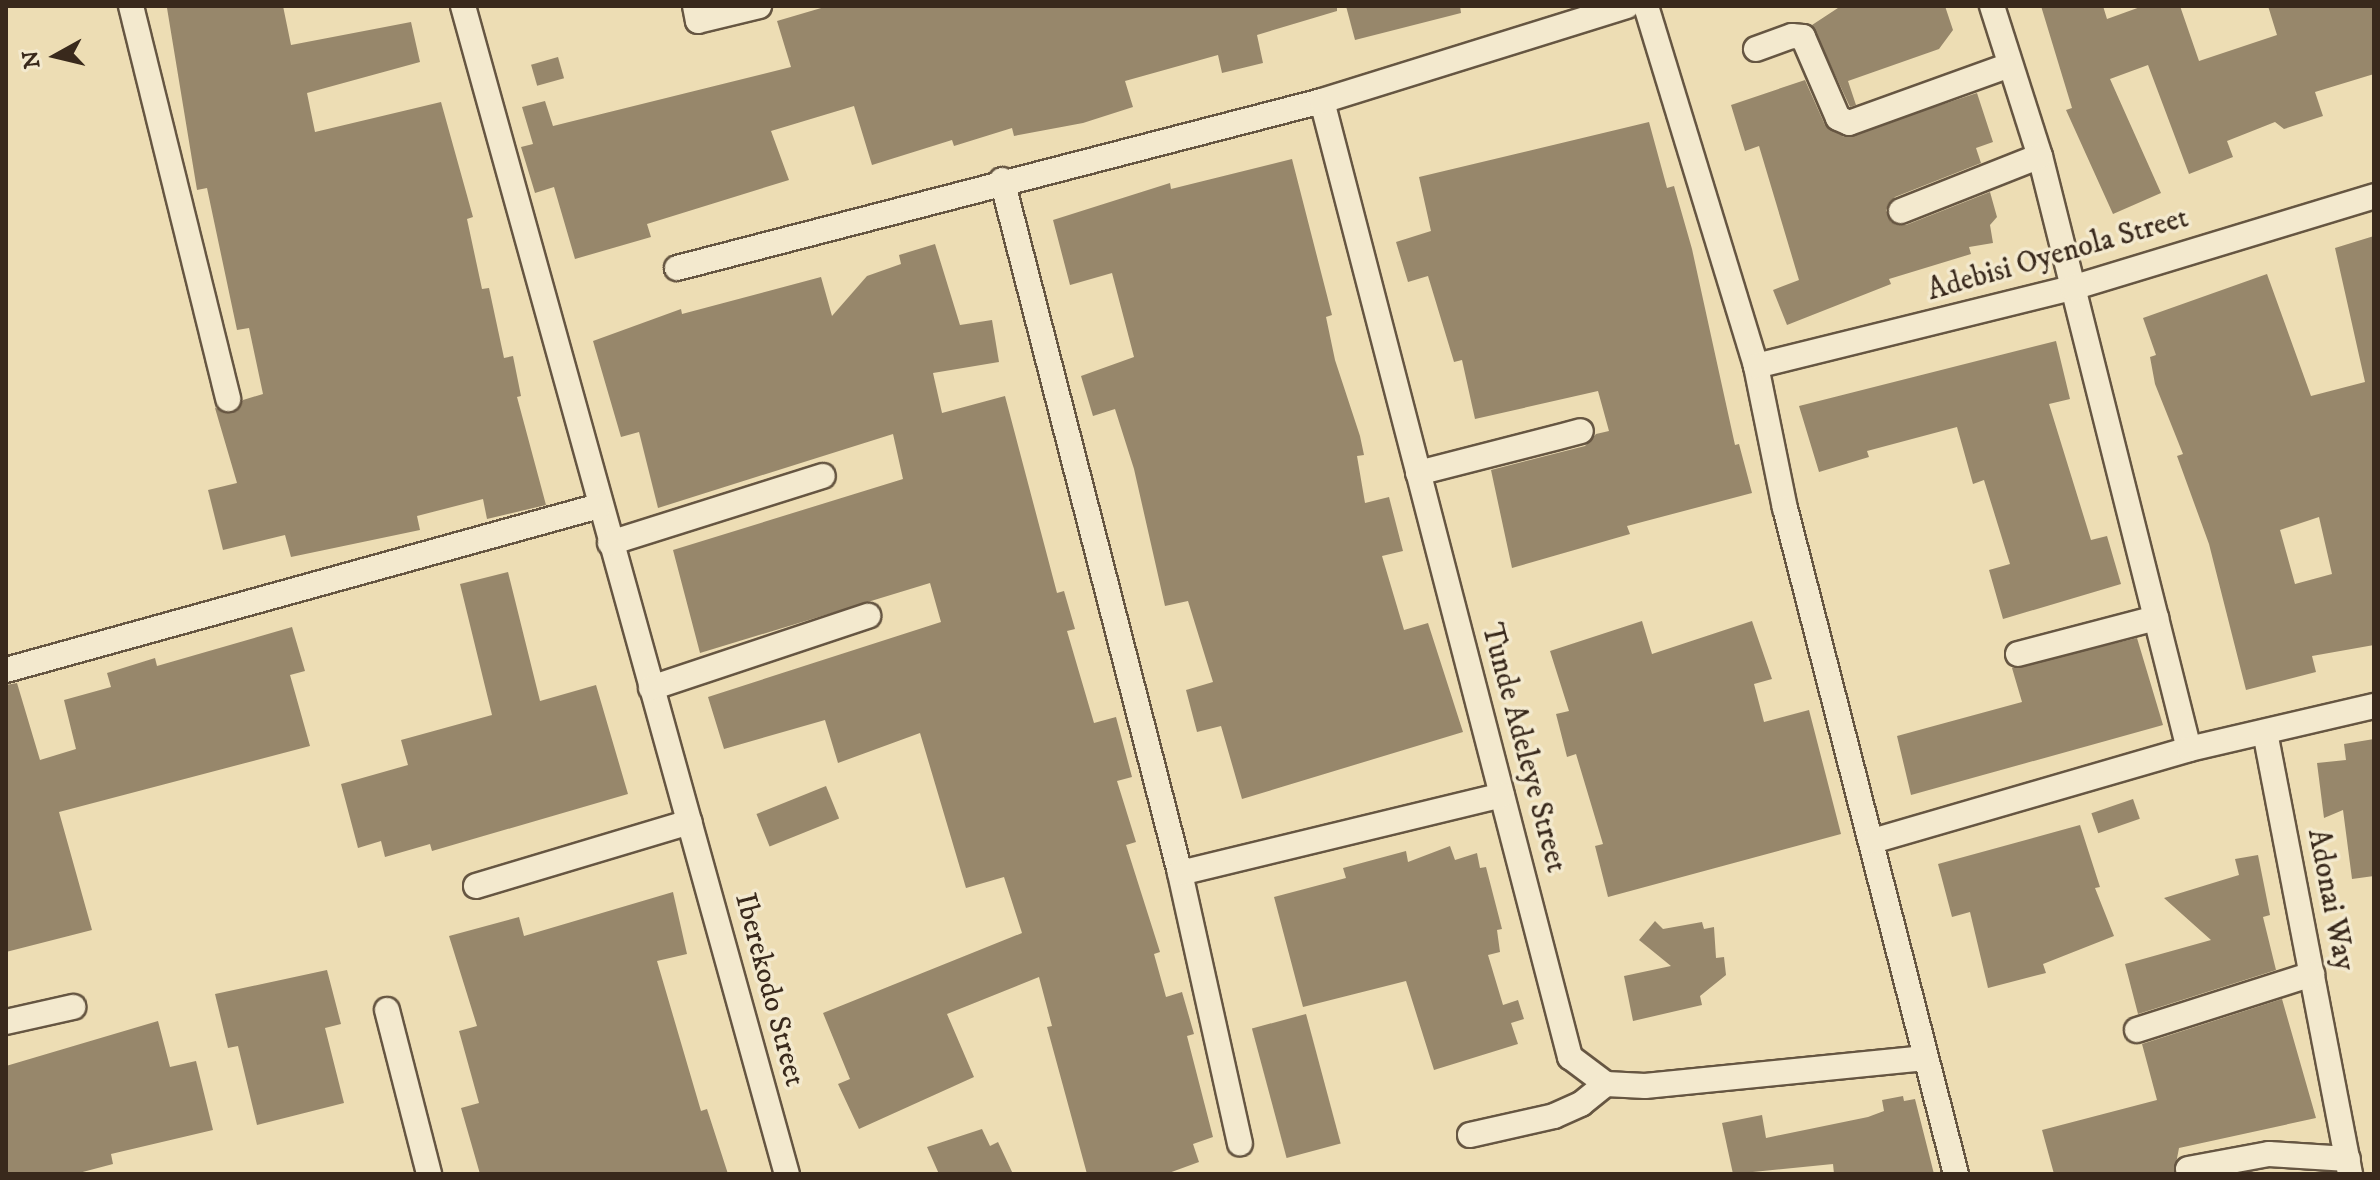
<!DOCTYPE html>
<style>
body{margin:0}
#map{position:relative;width:2380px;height:1180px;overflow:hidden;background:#edddb4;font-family:"IM FELL DW Pica",serif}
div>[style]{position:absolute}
.building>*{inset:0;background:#97876b;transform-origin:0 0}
.roads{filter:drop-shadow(2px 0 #665642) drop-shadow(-2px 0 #665642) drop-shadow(0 2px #665642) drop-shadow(0 -2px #665642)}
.minor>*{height:24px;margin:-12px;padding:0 12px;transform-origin:12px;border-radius:12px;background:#f3e9ce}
span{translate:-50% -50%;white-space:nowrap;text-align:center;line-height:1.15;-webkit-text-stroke:7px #f3e9ce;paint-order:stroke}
.street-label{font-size:30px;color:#39291c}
.frame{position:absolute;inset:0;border:8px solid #39291c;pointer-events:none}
.north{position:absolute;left:16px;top:16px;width:80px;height:80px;-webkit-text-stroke:6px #f3e9ce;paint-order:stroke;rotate:262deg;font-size:22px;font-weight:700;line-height:32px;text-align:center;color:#39291c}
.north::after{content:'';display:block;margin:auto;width:28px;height:36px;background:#39291c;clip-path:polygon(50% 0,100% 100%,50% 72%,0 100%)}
</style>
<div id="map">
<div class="building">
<i style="clip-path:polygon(283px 6px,291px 45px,411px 22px,420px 62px,307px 93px,315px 132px,441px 102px,473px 217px,467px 219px,482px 289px,489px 288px,504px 358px,513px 356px,521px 396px,517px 397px,546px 505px,487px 519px,483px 499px,417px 516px,420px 530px,291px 557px,285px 535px,223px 550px,208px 490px,237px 483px,215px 408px,232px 413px,243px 400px,263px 394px,249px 328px,237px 330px,207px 188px,197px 190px,167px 8px)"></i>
<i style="clip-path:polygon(828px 6px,1337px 6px,1337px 11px,1257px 35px,1263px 63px,1222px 73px,1218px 55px,1125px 81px,1133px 107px,1083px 123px,1014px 136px,1012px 128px,954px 146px,952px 140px,872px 165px,854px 106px,771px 131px,789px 180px,647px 224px,651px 237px,575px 259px,554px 187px,535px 193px,521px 147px,533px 144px,522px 107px,545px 101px,553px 126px,791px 67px,777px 21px)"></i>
<i style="clip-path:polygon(1346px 6px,1460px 6px,1461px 13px,1355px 40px)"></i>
<i style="clip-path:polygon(1841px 6px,1945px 6px,1953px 30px,1939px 49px,1848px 81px,1856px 105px,1850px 107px,1812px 25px)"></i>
<i style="clip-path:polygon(2041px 6px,2103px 6px,2107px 19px,2143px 6px,2180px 6px,2199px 61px,2277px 35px,2268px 6px,2374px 6px,2374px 74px,2315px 92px,2323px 116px,2284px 129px,2275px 122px,2227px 141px,2233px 157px,2189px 174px,2148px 65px,2110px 79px,2161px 193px,2113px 214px,2066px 110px,2072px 108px)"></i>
<i style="left:558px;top:57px;width:22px;height:28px;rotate:74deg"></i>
<i style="clip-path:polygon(1805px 80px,1825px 125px,1844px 137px,1977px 93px,1993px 142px,1976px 148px,1981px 163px,1895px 197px,1886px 210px,1891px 222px,1906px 225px,1990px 192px,1997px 217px,1990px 225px,1993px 243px,1969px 247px,1971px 254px,1889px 279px,1891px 284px,1787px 325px,1773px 290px,1799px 280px,1759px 146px,1745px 151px,1731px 105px)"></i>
<i style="clip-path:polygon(1649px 122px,1667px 188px,1674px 186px,1692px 249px,1735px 445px,1739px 444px,1752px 493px,1627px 526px,1630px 534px,1512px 568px,1491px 470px,1585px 446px,1596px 434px,1609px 431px,1598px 391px,1475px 419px,1462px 360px,1454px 362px,1428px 276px,1408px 282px,1396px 242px,1431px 231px,1419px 177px)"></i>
<i style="clip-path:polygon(1292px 159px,1332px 315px,1326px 317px,1335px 360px,1360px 436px,1364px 455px,1357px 456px,1365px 503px,1389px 497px,1403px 551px,1382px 556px,1404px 630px,1428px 623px,1463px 732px,1242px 799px,1221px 726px,1197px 732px,1186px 690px,1213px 682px,1188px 601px,1165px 606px,1134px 469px,1115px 409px,1093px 416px,1081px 376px,1134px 357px,1112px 273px,1070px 285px,1053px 220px,1170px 183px,1171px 189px)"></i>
<i style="clip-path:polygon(evenodd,2374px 236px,2374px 645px,2312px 656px,2316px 672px,2246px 690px,2209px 544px,2177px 456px,2183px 454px,2155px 384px,2150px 357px,2156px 355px,2143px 318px,2267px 274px,2311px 396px,2365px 382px,2335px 248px,2374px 236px,2319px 517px,2332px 574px,2295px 584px,2280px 530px,2319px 517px)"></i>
<i style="clip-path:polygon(935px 244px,960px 325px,992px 320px,999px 362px,933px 373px,942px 413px,1005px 396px,1057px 593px,1064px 591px,1075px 629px,1067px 631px,1094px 723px,1116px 717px,1132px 777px,1117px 781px,1136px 842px,1126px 845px,1160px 952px,1154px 954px,1166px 997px,1182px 992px,1194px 1034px,1187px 1036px,1213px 1137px,1193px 1144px,1199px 1162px,1166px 1174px,1087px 1174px,1047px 1027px,1052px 1026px,1039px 977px,947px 1014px,974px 1077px,859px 1129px,838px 1084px,850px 1079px,823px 1013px,1022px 933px,1004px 877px,966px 888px,920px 733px,838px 763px,825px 720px,724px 749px,708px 697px,941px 622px,930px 583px,700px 653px,673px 550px,903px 479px,893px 434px,658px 508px,639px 432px,621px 437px,593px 341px,681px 309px,682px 314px,821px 277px,832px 316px,867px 276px,901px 264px,899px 255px)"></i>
<i style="clip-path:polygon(2056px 341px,2070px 399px,2049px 404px,2091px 540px,2107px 536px,2121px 584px,2003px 619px,1989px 570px,2010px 564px,1984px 480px,1973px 484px,1957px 427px,1867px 451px,1869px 457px,1819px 472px,1799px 406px)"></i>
<i style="clip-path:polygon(508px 572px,540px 701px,596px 685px,628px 794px,432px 851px,430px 844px,385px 857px,381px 841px,358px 848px,341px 784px,408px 765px,401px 740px,492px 715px,460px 584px)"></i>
<i style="clip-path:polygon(1642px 621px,1652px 654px,1752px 621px,1772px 679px,1754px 684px,1764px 722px,1809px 710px,1841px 834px,1608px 897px,1595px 846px,1603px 844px,1576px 754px,1567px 757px,1556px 714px,1569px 711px,1550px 651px)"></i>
<i style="clip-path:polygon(292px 627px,305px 671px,290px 675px,310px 746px,59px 812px,92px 930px,6px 952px,6px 685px,17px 683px,40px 760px,76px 749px,64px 700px,111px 687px,107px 673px,155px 658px,157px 666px)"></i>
<i style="clip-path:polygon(2137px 638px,2163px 725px,1911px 795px,1897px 736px,2022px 702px,2012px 668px)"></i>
<i style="clip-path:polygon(2374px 739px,2374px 876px,2352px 879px,2343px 810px,2324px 818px,2317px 763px,2346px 760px,2344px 744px)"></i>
<i style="left:826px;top:786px;width:35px;height:75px;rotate:68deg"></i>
<i style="left:2133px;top:799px;width:21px;height:44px;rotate:71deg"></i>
<i style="clip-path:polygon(2080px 825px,2100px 887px,2095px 888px,2114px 936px,2043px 964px,2046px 973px,1988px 988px,1970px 912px,1952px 917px,1938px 864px)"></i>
<i style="clip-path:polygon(1450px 846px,1455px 860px,1477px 853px,1480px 868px,1486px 867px,1502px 929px,1497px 930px,1500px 952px,1488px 955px,1503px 1005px,1518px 1000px,1524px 1019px,1511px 1023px,1518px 1044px,1434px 1070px,1406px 981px,1303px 1007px,1274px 897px,1346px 878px,1343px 868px,1406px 851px,1408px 862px)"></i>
<i style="clip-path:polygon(2258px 855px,2270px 915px,2263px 917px,2276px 970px,2138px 1014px,2125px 964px,2211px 940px,2164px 898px,2239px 875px,2235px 859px)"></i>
<i style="clip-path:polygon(673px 892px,687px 954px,657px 961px,701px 1111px,707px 1109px,728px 1174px,480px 1174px,461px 1108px,479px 1103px,459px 1031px,477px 1026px,449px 936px,519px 917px,524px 936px)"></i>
<i style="clip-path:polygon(1655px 921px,1663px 929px,1702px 922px,1704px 929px,1714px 927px,1716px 958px,1724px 957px,1726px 975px,1700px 996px,1702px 1005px,1633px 1021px,1624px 976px,1671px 966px,1639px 940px)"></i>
<i style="clip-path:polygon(327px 970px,341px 1024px,325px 1028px,344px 1103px,257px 1125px,238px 1046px,228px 1048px,215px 994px)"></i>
<i style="clip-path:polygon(2282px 999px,2316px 1118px,2179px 1148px,2174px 1174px,2054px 1174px,2042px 1130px,2157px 1100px,2142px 1044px)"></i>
<i style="left:1306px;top:1014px;width:134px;height:56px;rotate:75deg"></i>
<i style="clip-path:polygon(158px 1021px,170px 1067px,196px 1061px,213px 1130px,111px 1154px,113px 1164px,75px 1174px,6px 1174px,6px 1066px)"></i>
<i style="clip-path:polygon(1903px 1096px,1904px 1101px,1915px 1099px,1934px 1174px,1834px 1174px,1833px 1164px,1733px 1174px,1722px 1123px,1762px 1115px,1766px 1138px,1868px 1117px,1884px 1111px,1882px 1100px)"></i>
<i style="clip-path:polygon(982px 1129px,990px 1146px,998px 1142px,1013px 1174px,939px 1174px,927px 1147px)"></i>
</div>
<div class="roads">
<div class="minor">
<i style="left:131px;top:6px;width:405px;rotate:76.1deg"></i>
<i style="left:463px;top:6px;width:1212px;rotate:74.5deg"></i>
<i style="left:695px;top:6px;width:15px;rotate:79deg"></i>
<i style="left:698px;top:21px;width:63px;rotate:-13.8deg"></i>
<i style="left:1646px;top:6px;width:376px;rotate:73deg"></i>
<i style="left:1756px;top:366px;width:145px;rotate:78.5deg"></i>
<i style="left:1785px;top:508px;width:688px;rotate:75.6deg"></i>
<i style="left:1992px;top:6px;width:157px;rotate:72.3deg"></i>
<i style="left:2040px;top:156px;width:611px;rotate:75.9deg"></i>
<i style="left:1756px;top:49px;width:38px;rotate:-20deg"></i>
<i style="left:1792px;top:36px;width:11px;rotate:5deg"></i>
<i style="left:1803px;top:37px;width:88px;rotate:66.6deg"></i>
<i style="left:1838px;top:118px;width:12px;rotate:24deg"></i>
<i style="left:1849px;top:123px;width:171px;rotate:-19.8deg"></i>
<i style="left:1322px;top:101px;width:988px;rotate:75.46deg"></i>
<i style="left:1570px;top:1057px;width:45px;rotate:36.9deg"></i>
<i style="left:1606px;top:1084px;width:39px;rotate:3deg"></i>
<i style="left:1645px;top:1086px;width:282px;rotate:-5.7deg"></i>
<i style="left:1002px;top:180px;width:715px;rotate:75.59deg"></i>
<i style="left:1180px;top:873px;width:277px;rotate:77.5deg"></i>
<i style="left:1901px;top:211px;width:149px;rotate:-21.6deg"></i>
<i style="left:677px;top:268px;width:666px;rotate:-14.52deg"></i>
<i style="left:1322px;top:101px;width:319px;rotate:-17.3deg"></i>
<i style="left:1756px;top:366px;width:325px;rotate:-13.9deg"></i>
<i style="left:2072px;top:288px;width:316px;rotate:-16.9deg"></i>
<i style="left:1418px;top:473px;width:168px;rotate:-14.4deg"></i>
<i style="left:610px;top:543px;width:223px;rotate:-17.5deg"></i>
<i style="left:2018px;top:654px;width:143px;rotate:-14.6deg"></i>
<i style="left:6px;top:670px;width:615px;rotate:-15.46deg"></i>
<i style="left:651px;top:688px;width:229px;rotate:-18.4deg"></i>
<i style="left:2265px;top:732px;width:450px;rotate:79.1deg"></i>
<i style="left:1873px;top:841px;width:329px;rotate:-16.2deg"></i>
<i style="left:2189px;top:749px;width:190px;rotate:-13.1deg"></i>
<i style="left:1180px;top:873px;width:331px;rotate:-13.6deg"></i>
<i style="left:476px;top:886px;width:223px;rotate:-16.7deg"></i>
<i style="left:387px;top:1010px;width:169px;rotate:75.6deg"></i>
<i style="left:6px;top:1022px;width:69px;rotate:-12.6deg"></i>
<i style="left:2137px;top:1030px;width:184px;rotate:-17.7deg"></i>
<i style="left:1470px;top:1135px;width:86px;rotate:-12.7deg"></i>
<i style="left:1554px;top:1116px;width:30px;rotate:-24deg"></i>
<i style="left:1581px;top:1104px;width:32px;rotate:-39deg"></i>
<i style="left:2188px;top:1169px;width:82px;rotate:-10.5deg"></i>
<i style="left:2269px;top:1154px;width:79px;rotate:3.6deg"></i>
</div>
</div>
<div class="street-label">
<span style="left:2058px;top:255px;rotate:-16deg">Adebisi Oyenola Street</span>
<span style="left:1523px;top:748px;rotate:75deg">Tunde Adeleye Street</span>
<span style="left:2330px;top:900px;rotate:79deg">Adonai Way</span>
<span style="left:769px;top:990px;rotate:75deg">Iberekodo Street</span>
</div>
<div class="frame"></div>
<div class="north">N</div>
</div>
